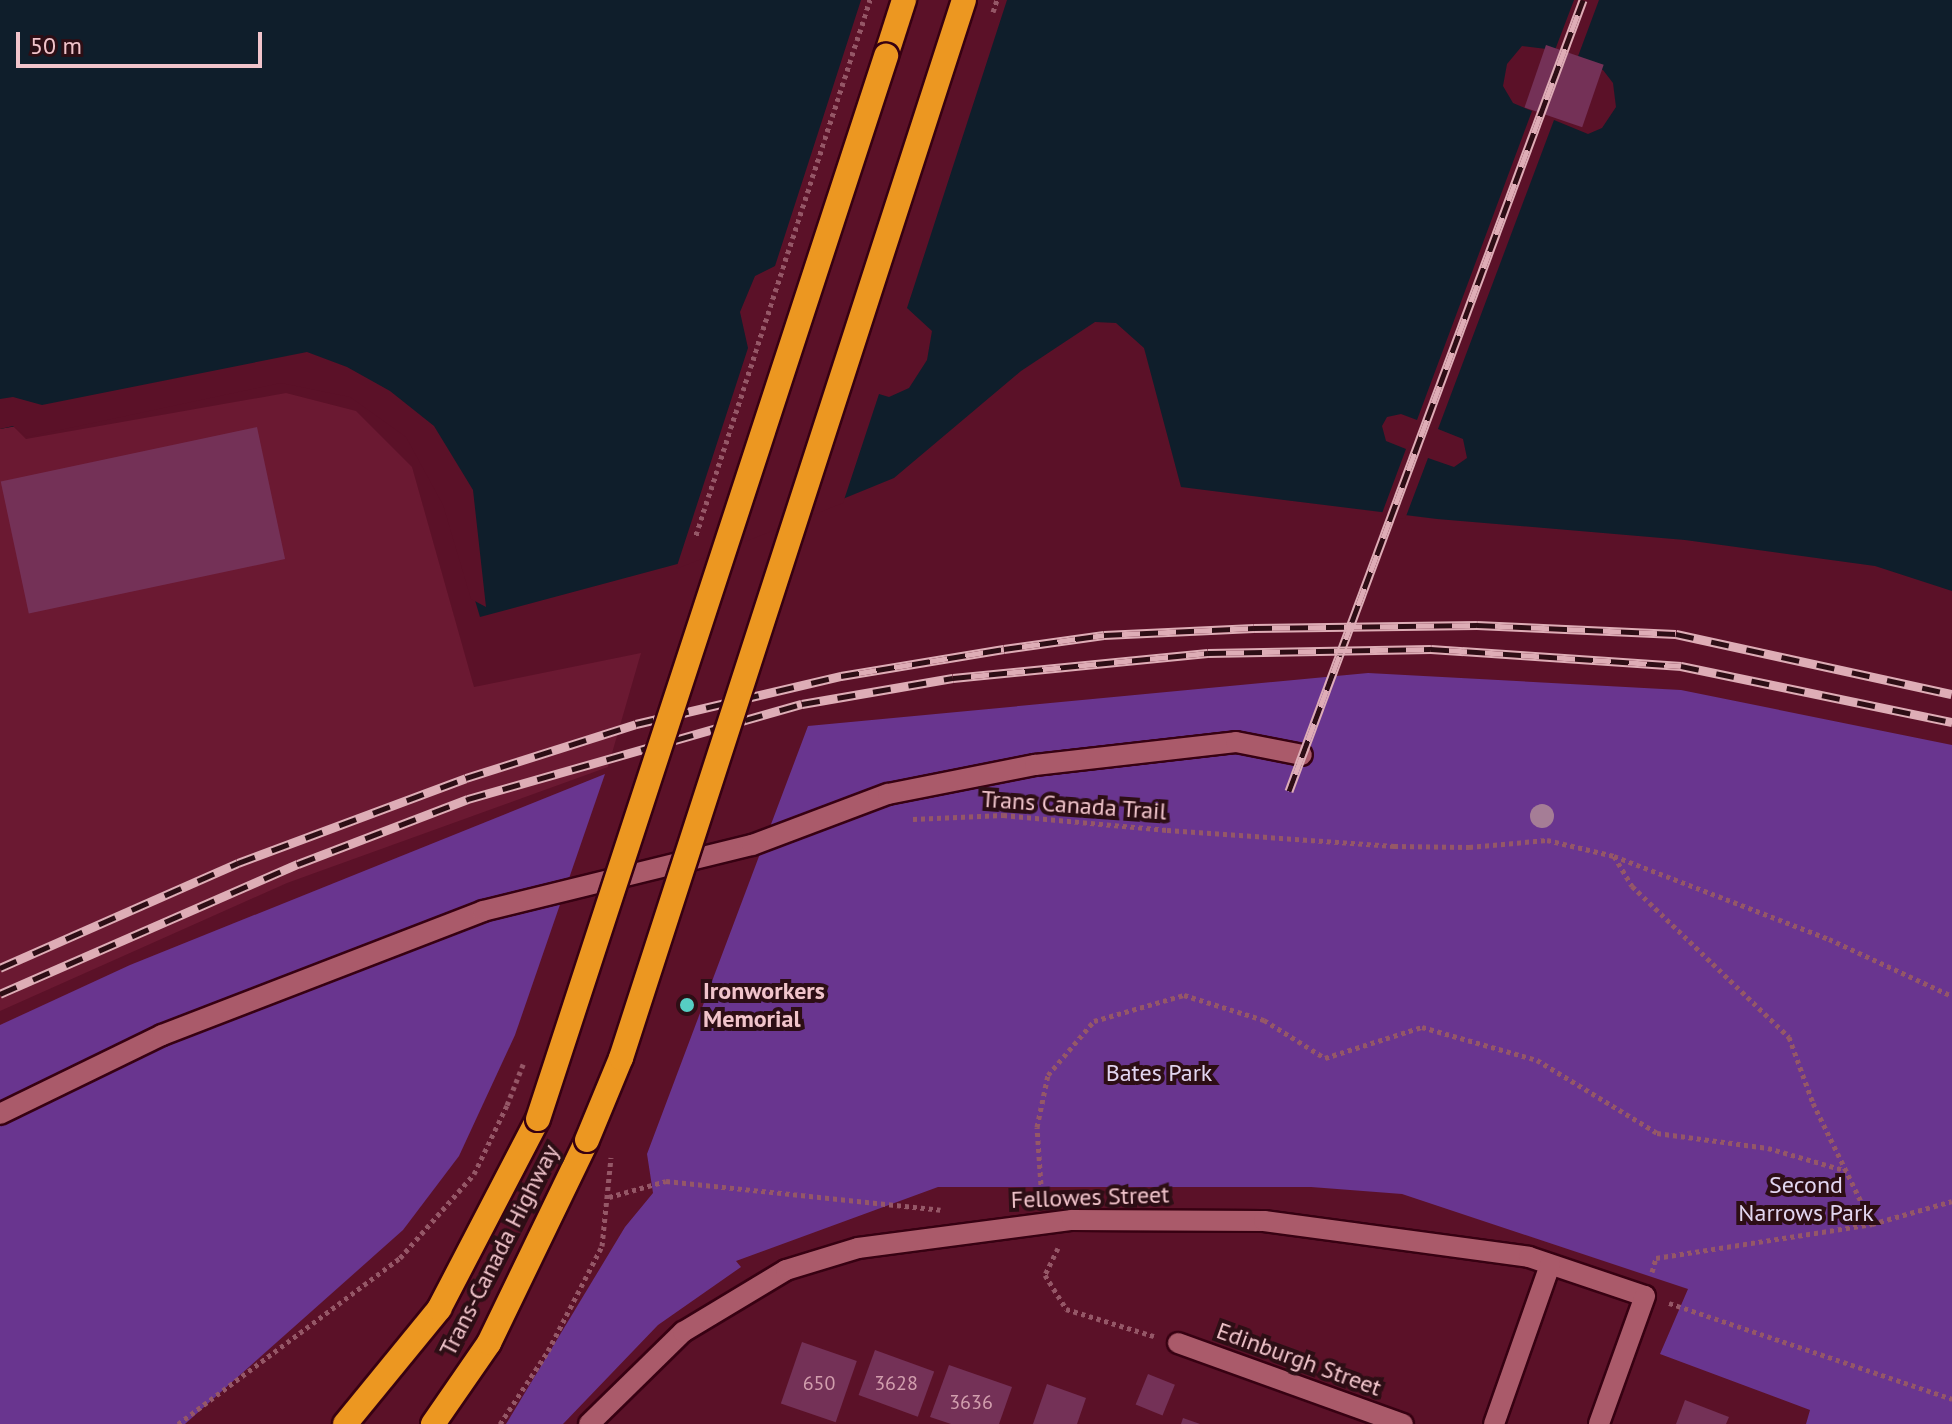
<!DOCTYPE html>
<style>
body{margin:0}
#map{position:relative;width:1952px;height:1424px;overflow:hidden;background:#5b1128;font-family:"PT Sans",sans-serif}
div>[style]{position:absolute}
.built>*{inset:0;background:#6b1932}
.green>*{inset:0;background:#69358f}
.water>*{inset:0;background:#0f1e2b}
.pier>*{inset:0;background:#5b1128}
.building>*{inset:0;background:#743157;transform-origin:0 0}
.path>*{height:5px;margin-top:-2.5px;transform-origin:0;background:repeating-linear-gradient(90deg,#955767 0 4px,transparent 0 8px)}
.roads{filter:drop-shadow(2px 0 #370112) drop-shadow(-2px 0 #370112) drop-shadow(0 2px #370112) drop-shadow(0 -2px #370112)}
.minor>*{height:20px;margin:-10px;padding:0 10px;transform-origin:10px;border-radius:10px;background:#aa5a6a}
.highway>*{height:24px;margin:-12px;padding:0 12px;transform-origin:12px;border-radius:12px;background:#ec9721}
.rail>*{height:9px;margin-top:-4.5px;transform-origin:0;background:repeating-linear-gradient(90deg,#2d0e15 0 18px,#deadb6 0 36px);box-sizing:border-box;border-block:2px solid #deadb6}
.path-bridge>*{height:5px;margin-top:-2.5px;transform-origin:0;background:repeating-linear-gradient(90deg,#955767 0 4px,transparent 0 8px)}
.bridges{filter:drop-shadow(2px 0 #370112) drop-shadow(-2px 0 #370112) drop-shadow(0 2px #370112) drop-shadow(0 -2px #370112)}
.highway-bridge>*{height:24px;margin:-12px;padding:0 12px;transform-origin:12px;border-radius:12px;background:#ec9721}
.trees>*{width:24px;height:24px;margin:-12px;border-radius:50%;background:#a57d96}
.dots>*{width:22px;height:22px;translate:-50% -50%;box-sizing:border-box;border:4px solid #2d0e15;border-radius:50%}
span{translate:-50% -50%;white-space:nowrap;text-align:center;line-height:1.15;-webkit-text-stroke:8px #2d0e15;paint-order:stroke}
.number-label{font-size:20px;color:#d29fae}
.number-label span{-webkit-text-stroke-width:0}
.street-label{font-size:24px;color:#f1c4cb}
.poi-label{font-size:24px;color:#f1c4cb;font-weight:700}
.left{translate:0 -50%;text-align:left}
.park-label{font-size:24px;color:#e2d5f0}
.scale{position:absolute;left:16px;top:32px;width:246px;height:36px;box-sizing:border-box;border:4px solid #f1c4cb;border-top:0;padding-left:10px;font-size:24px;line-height:28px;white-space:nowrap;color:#f1c4cb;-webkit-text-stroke:6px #2d0e15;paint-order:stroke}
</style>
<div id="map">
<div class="built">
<i style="clip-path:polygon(286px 393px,356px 411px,412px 467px,474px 687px,641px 653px,608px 767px,287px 883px,0 1011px,0 429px,13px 426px,26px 439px)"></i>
</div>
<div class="green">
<i style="clip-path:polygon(1368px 673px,1681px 690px,1952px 745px,1952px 1424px,1806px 1424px,1810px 1410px,1660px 1354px,1688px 1289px,1402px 1194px,1311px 1187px,938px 1187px,736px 1261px,741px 1267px,658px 1325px,563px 1424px,506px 1424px,625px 1227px,653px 1193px,647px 1154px,808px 726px)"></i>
<i style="clip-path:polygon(605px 774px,515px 1035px,459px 1156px,403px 1230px,185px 1424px,0 1424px,0 1025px,130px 965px)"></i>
</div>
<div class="water">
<i style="clip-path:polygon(0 0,1952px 0,1952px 591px,1875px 566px,1685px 540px,1437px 519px,1181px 487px,1144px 348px,1116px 323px,1095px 322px,1021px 371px,894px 478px,696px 559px,480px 617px,446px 503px,409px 435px,351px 394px,281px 379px,0 429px)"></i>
</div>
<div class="pier">
<i style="clip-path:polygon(861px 0,1007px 0,907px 308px,932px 331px,927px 360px,909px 388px,889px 397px,879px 394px,843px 503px,676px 569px,748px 348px,740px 312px,755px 276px,775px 266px)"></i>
<i style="clip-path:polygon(1574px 0,1599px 0,1577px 59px,1603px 70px,1613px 83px,1616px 107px,1602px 128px,1588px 134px,1554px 120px,1438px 429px,1463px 439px,1467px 458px,1454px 467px,1428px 458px,1405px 519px,1381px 516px,1406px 449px,1386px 441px,1382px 426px,1387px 417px,1401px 414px,1417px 420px,1532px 111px,1513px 103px,1503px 86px,1507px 64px,1522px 46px,1555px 50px)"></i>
<i style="clip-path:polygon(307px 352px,347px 367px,390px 391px,434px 426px,473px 490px,486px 607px,471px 599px,443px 505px,406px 437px,350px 397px,281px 383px,27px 437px,13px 426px,0 429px,0 399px,13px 397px,42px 405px)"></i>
</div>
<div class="building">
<i style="left:1546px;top:45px;width:61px;height:66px;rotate:19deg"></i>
<i style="left:257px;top:427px;width:135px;height:262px;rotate:78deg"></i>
<i style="left:802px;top:1342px;width:58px;height:65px;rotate:19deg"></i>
<i style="left:875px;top:1350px;width:63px;height:48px;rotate:20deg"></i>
<i style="clip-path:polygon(949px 1365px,1012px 1387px,999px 1424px,951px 1424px,930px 1417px)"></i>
<i style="left:1148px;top:1374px;width:29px;height:33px;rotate:22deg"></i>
<i style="clip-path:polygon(1047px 1384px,1086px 1398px,1077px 1424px,1033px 1424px)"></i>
<i style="clip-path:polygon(1685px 1400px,1729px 1417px,1726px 1424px,1676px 1424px)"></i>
<i style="clip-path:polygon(1183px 1418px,1200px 1424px,1181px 1424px)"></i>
</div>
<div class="path">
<i style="left:913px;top:819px;width:90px;rotate:-2.5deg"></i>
<i style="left:1003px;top:815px;width:165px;rotate:5.2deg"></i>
<i style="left:1394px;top:846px;width:75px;rotate:0.8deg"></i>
<i style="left:1469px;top:847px;width:78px;rotate:-5.1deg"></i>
<i style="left:1547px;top:840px;width:69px;rotate:13.4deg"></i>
<i style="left:1614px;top:856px;width:230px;rotate:21.1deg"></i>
<i style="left:1829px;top:939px;width:136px;rotate:24.9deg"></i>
<i style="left:1614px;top:856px;width:35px;rotate:59deg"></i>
<i style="left:1632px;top:886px;width:218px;rotate:43.9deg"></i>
<i style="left:1789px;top:1037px;width:70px;rotate:70deg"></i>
<i style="left:1813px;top:1103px;width:135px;rotate:64deg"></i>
<i style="left:609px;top:1197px;width:59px;rotate:-15.7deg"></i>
<i style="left:666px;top:1181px;width:276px;rotate:6deg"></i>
<i style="left:1042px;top:1200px;width:73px;rotate:-93.9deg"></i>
<i style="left:1037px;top:1127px;width:53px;rotate:-78.1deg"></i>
<i style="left:1048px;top:1075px;width:71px;rotate:-49.6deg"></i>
<i style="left:1094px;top:1021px;width:94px;rotate:-16.1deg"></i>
<i style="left:1184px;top:995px;width:84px;rotate:17.4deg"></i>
<i style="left:1264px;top:1020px;width:72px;rotate:31.9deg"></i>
<i style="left:1325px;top:1058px;width:102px;rotate:-17.7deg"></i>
<i style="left:1422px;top:1027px;width:120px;rotate:16deg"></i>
<i style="left:1537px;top:1060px;width:140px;rotate:31.3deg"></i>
<i style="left:1657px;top:1133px;width:112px;rotate:7.7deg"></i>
<i style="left:1768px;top:1148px;width:82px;rotate:16.2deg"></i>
<i style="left:1058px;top:1248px;width:30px;rotate:116deg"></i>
<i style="left:1045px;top:1275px;width:40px;rotate:58deg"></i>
<i style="left:1066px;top:1309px;width:92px;rotate:17.1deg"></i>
<i style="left:1652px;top:1272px;width:15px;rotate:-74deg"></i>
<i style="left:1656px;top:1258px;width:219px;rotate:-8.9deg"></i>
<i style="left:1872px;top:1224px;width:83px;rotate:-16deg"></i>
<i style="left:1669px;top:1303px;width:299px;rotate:18.7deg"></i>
<i style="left:178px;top:1424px;width:277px;rotate:-36.8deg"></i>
<i style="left:400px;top:1258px;width:112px;rotate:-48.6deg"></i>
<i style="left:474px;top:1174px;width:76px;rotate:-64.4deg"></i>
<i style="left:500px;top:1424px;width:87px;rotate:-56.7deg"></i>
<i style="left:548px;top:1351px;width:118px;rotate:-62.8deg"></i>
<i style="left:602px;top:1246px;width:89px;rotate:-84.2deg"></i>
</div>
<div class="roads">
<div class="minor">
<i style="left:0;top:1114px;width:180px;rotate:-26deg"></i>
<i style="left:162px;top:1035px;width:344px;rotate:-21.1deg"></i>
<i style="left:483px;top:911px;width:277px;rotate:-13.8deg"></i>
<i style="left:752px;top:845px;width:145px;rotate:-20.6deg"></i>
<i style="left:888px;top:794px;width:150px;rotate:-11.2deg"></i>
<i style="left:1035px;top:765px;width:202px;rotate:-6.5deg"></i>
<i style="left:1236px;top:742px;width:67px;rotate:11.1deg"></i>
<i style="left:1178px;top:1343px;width:239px;rotate:19.8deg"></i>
<i style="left:589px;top:1424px;width:132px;rotate:-44.4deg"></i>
<i style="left:683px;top:1332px;width:120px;rotate:-31deg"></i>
<i style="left:786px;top:1270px;width:75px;rotate:-17deg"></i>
<i style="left:858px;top:1248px;width:216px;rotate:-7.5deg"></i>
<i style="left:1072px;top:1220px;width:192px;rotate:0.3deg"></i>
<i style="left:1264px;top:1221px;width:267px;rotate:7.7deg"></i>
<i style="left:1529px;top:1257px;width:122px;rotate:18.6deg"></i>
<i style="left:1645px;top:1296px;width:136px;rotate:109.8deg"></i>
<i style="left:1494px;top:1424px;width:169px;rotate:-70.6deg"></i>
</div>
<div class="highway">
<i style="left:886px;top:56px;width:59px;rotate:-72.2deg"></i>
<i style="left:345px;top:1424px;width:149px;rotate:-50.7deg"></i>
<i style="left:439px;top:1309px;width:214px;rotate:-62.5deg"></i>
<i style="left:433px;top:1424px;width:98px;rotate:-55.3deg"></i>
<i style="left:489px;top:1343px;width:225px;rotate:-64.2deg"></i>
</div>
</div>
<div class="rail">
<i style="left:1289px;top:791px;width:844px;rotate:-69.61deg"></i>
<i style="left:0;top:968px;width:260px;rotate:-23.8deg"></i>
<i style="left:238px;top:863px;width:243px;rotate:-20.4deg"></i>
<i style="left:466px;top:778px;width:178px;rotate:-17.6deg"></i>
<i style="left:636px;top:724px;width:211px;rotate:-13.2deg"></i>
<i style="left:841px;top:676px;width:165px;rotate:-9.4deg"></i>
<i style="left:1004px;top:649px;width:101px;rotate:-8deg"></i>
<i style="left:1104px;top:635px;width:150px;rotate:-2.7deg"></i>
<i style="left:1254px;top:628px;width:223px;rotate:-0.8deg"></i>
<i style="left:1477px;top:625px;width:199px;rotate:2.6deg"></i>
<i style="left:1676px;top:634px;width:282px;rotate:12.3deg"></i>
<i style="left:0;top:994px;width:325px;rotate:-23.6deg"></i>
<i style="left:298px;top:864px;width:182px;rotate:-20.9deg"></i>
<i style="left:468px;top:799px;width:347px;rotate:-15.9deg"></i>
<i style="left:802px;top:704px;width:153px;rotate:-9.8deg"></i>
<i style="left:953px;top:678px;width:256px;rotate:-5.6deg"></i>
<i style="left:1208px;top:653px;width:223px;rotate:-1deg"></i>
<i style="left:1431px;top:649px;width:251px;rotate:3.9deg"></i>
<i style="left:1681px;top:666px;width:277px;rotate:11.7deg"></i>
</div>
<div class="path-bridge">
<i style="left:993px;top:12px;width:13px;rotate:-72deg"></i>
<i style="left:696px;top:535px;width:563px;rotate:-71.98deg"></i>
<i style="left:1167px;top:830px;width:228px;rotate:4deg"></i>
<i style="left:507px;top:1105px;width:46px;rotate:-68.4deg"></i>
</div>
<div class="bridges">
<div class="highway-bridge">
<i style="left:538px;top:1119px;width:1119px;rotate:-71.87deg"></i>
<i style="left:587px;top:1140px;width:89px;rotate:-67.5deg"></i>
<i style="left:621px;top:1058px;width:1112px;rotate:-72.04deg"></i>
</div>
</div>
<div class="trees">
<i style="left:1542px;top:816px"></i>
</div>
<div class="dots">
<i style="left:687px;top:1005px;background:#56cec4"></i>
</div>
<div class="number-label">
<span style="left:819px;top:1383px">650</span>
<span style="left:896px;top:1383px">3628</span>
<span style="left:971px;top:1402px">3636</span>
</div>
<div class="street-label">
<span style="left:1074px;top:805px;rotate:4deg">Trans Canada Trail</span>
<span style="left:1090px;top:1197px;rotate:-2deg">Fellowes Street</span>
<span style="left:499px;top:1250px;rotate:-63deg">Trans-Canada Highway</span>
<span style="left:1299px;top:1359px;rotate:20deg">Edinburgh Street</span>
</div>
<div class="poi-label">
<span class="left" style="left:703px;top:1005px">Ironworkers<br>Memorial</span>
</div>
<div class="park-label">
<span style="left:1159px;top:1073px">Bates Park</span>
<span style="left:1806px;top:1199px">Second<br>Narrows Park</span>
</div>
<div class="scale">50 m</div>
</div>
